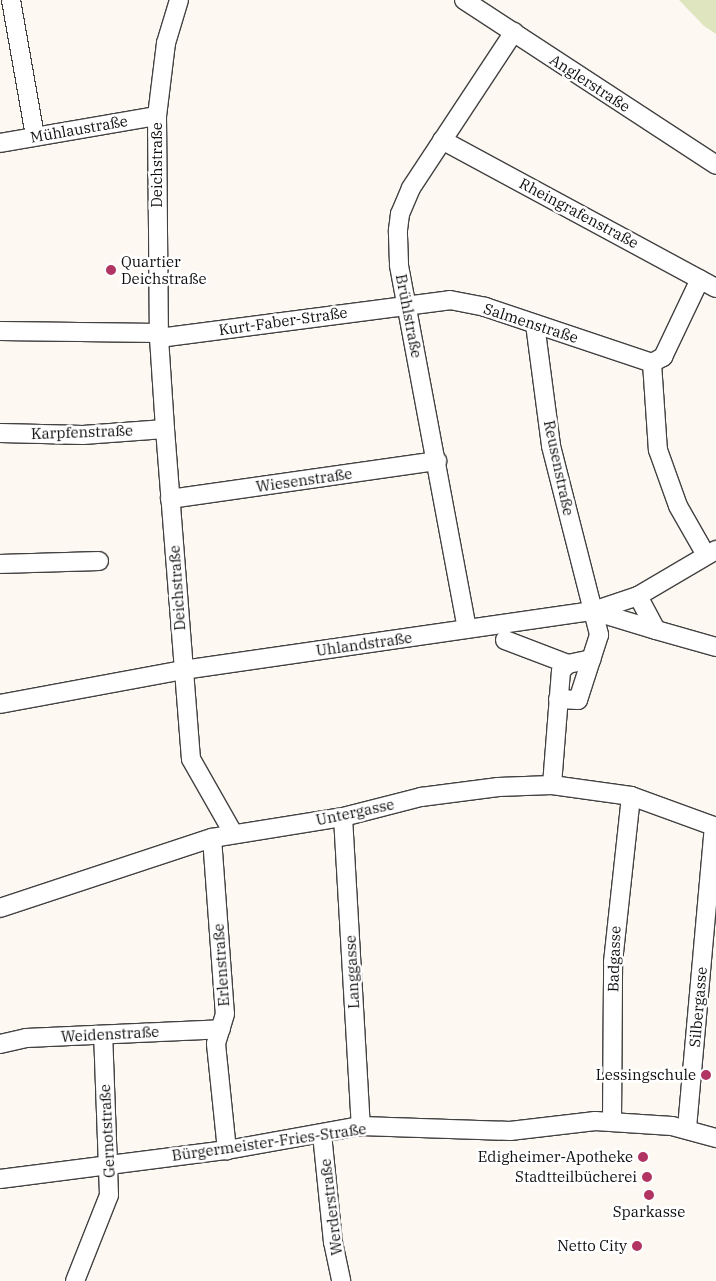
<!DOCTYPE html>
<meta charset="utf-8">
<style>
body{margin:0}
#map{position:relative;width:716px;height:1281px;overflow:hidden;background:#fef8f2;font-family:"IBM Plex Serif",serif}
div>[style]{position:absolute}
.green>*{inset:0;background:#dfe6bf}
.roads{filter:drop-shadow(1px 0 #424242) drop-shadow(-1px 0 #424242) drop-shadow(0 1px #424242) drop-shadow(0 -1px #424242)}
.minor>*{height:18px;margin:-9px;padding:0 9px;transform-origin:9px;border-radius:9px;background:#fff}
.dots>*{width:14px;height:14px;translate:-50% -50%;box-sizing:border-box;border:2px solid #fff;border-radius:50%}
span{translate:-50% -50%;white-space:nowrap;text-align:center;line-height:1.15;-webkit-text-stroke:5px #fff;paint-order:stroke}
.street-label{font-size:15px;color:#0f0f0f}
.poi-label{font-size:15px;color:#0f0f0f}
.left{translate:0 -50%;text-align:left}
.right{translate:-100% -50%;text-align:right}
</style>
<div id="map">
<div class="green">
<i style="clip-path:polygon(679px 0,716px 0,716px 34px,704px 26px)"></i>
</div>
<div class="roads">
<div class="minor">
<i style="left:11px;top:0;width:138px;rotate:80deg"></i>
<i style="left:179px;top:0;width:45px;rotate:106.8deg"></i>
<i style="left:166px;top:43px;width:74px;rotate:97deg"></i>
<i style="left:157px;top:116px;width:222px;rotate:89.5deg"></i>
<i style="left:159px;top:338px;width:91px;rotate:86.2deg"></i>
<i style="left:165px;top:429px;width:331px;rotate:85.5deg"></i>
<i style="left:191px;top:759px;width:85px;rotate:60.4deg"></i>
<i style="left:464px;top:0;width:301px;rotate:33.2deg"></i>
<i style="left:442px;top:140px;width:311px;rotate:28.4deg"></i>
<i style="left:0;top:143px;width:159px;rotate:-9.8deg"></i>
<i style="left:535px;top:324px;width:123px;rotate:82.5deg"></i>
<i style="left:551px;top:446px;width:195px;rotate:75.7deg"></i>
<i style="left:599px;top:635px;width:68px;rotate:107.9deg"></i>
<i style="left:578px;top:700px;width:20px;rotate:-177deg"></i>
<i style="left:0;top:331px;width:159px;rotate:0.7deg"></i>
<i style="left:159px;top:338px;width:293px;rotate:-7.4deg"></i>
<i style="left:450px;top:300px;width:36px;rotate:11deg"></i>
<i style="left:485px;top:307px;width:176px;rotate:18.5deg"></i>
<i style="left:652px;top:363px;width:87px;rotate:86.1deg"></i>
<i style="left:658px;top:450px;width:59px;rotate:70.3deg"></i>
<i style="left:678px;top:506px;width:56px;rotate:60.3deg"></i>
<i style="left:652px;top:363px;width:13px;rotate:-29deg"></i>
<i style="left:663px;top:357px;width:86px;rotate:-64.6deg"></i>
<i style="left:0;top:433px;width:83px;rotate:1.4deg"></i>
<i style="left:83px;top:435px;width:82px;rotate:-4.2deg"></i>
<i style="left:170px;top:499px;width:270px;rotate:-8.1deg"></i>
<i style="left:0;top:564px;width:99px;rotate:-1.7deg"></i>
<i style="left:638px;top:596px;width:38px;rotate:62deg"></i>
<i style="left:656px;top:630px;width:62px;rotate:15.8deg"></i>
<i style="left:593px;top:611px;width:66px;rotate:16.8deg"></i>
<i style="left:467px;top:629px;width:371px;rotate:-100.6deg"></i>
<i style="left:399px;top:264px;width:34px;rotate:-92deg"></i>
<i style="left:398px;top:230px;width:16px;rotate:-83deg"></i>
<i style="left:400px;top:214px;width:28px;rotate:-67deg"></i>
<i style="left:411px;top:188px;width:187px;rotate:-56.6deg"></i>
<i style="left:505px;top:640px;width:67px;rotate:20.9deg"></i>
<i style="left:0;top:704px;width:186px;rotate:-10.5deg"></i>
<i style="left:183px;top:670px;width:414px;rotate:-8.2deg"></i>
<i style="left:593px;top:611px;width:47px;rotate:-18.4deg"></i>
<i style="left:638px;top:596px;width:91px;rotate:-30.5deg"></i>
<i style="left:552px;top:785px;width:114px;rotate:-85.5deg"></i>
<i style="left:561px;top:671px;width:10px;rotate:-45deg"></i>
<i style="left:568px;top:664px;width:24px;rotate:-12deg"></i>
<i style="left:343px;top:817px;width:310px;rotate:86.7deg"></i>
<i style="left:212px;top:838px;width:176px;rotate:85.8deg"></i>
<i style="left:225px;top:1014px;width:31px;rotate:107deg"></i>
<i style="left:216px;top:1044px;width:107px;rotate:84.1deg"></i>
<i style="left:0;top:908px;width:223px;rotate:-18.3deg"></i>
<i style="left:212px;top:838px;width:133px;rotate:-9.1deg"></i>
<i style="left:343px;top:817px;width:81px;rotate:-14.4deg"></i>
<i style="left:421px;top:797px;width:78px;rotate:-7.4deg"></i>
<i style="left:498px;top:787px;width:54px;rotate:-2.1deg"></i>
<i style="left:552px;top:785px;width:80px;rotate:7.9deg"></i>
<i style="left:631px;top:796px;width:90px;rotate:20deg"></i>
<i style="left:0;top:1044px;width:27px;rotate:-13deg"></i>
<i style="left:26px;top:1038px;width:195px;rotate:-2.6deg"></i>
<i style="left:612px;top:1122px;width:160px;rotate:-89.6deg"></i>
<i style="left:613px;top:962px;width:167px;rotate:-83.8deg"></i>
<i style="left:687px;top:1128px;width:303px;rotate:-84.9deg"></i>
<i style="left:322px;top:1134px;width:109px;rotate:84.2deg"></i>
<i style="left:333px;top:1242px;width:40px;rotate:78deg"></i>
<i style="left:0;top:1179px;width:229px;rotate:-7.3deg"></i>
<i style="left:227px;top:1150px;width:136px;rotate:-10.2deg"></i>
<i style="left:361px;top:1126px;width:149px;rotate:1.9deg"></i>
<i style="left:510px;top:1131px;width:86px;rotate:-6.7deg"></i>
<i style="left:595px;top:1121px;width:77px;rotate:3.7deg"></i>
<i style="left:672px;top:1126px;width:46px;rotate:15.3deg"></i>
<i style="left:75px;top:1281px;width:92px;rotate:-68.4deg"></i>
<i style="left:109px;top:1195px;width:160px;rotate:-92.1deg"></i>
</div>
</div>
<div class="dots">
<i style="left:111px;top:270px;background:#b23463"></i>
<i style="left:706px;top:1075px;background:#b23463"></i>
<i style="left:643px;top:1157px;background:#b23463"></i>
<i style="left:647px;top:1177px;background:#b23463"></i>
<i style="left:649px;top:1195px;background:#b23463"></i>
<i style="left:637px;top:1246px;background:#b23463"></i>
</div>
<div class="street-label">
<span style="left:590px;top:83px;rotate:33deg">Anglerstraße</span>
<span style="left:79px;top:129px;rotate:-10deg">Mühlaustraße</span>
<span style="left:157px;top:165px;rotate:-90deg">Deichstraße</span>
<span style="left:579px;top:213px;rotate:28deg">Rheingrafenstraße</span>
<span style="left:409px;top:316px;rotate:79deg">Brühlstraße</span>
<span style="left:283px;top:321px;rotate:-8deg">Kurt-Faber-Straße</span>
<span style="left:531px;top:323px;rotate:18deg">Salmenstraße</span>
<span style="left:82px;top:432px;rotate:-2deg">Karpfenstraße</span>
<span style="left:559px;top:468px;rotate:78deg">Reusenstraße</span>
<span style="left:304px;top:480px;rotate:-8deg">Wiesenstraße</span>
<span style="left:177px;top:588px;rotate:-94deg">Deichstraße</span>
<span style="left:364px;top:644px;rotate:-8deg">Uhlandstraße</span>
<span style="left:355px;top:812px;rotate:-12deg">Untergasse</span>
<span style="left:614px;top:959px;rotate:-88deg">Badgasse</span>
<span style="left:221px;top:965px;rotate:-94deg">Erlenstraße</span>
<span style="left:352px;top:972px;rotate:-93deg">Langgasse</span>
<span style="left:698px;top:1007px;rotate:-85deg">Silbergasse</span>
<span style="left:110px;top:1034px;rotate:-3deg">Weidenstraße</span>
<span style="left:107px;top:1131px;rotate:-93deg">Gernotstraße</span>
<span style="left:269px;top:1142px;rotate:-8deg">Bürgermeister-Fries-Straße</span>
<span style="left:331px;top:1207px;rotate:-97deg">Werderstraße</span>
</div>
<div class="poi-label">
<span class="left" style="left:121px;top:270px">Quartier<br>Deichstraße</span>
<span class="right" style="left:696px;top:1075px">Lessingschule</span>
<span class="right" style="left:633px;top:1157px">Edigheimer-Apotheke</span>
<span class="right" style="left:637px;top:1177px">Stadtteilbücherei</span>
<span style="left:649px;top:1212px">Sparkasse</span>
<span class="right" style="left:627px;top:1246px">Netto City</span>
</div>
</div>
